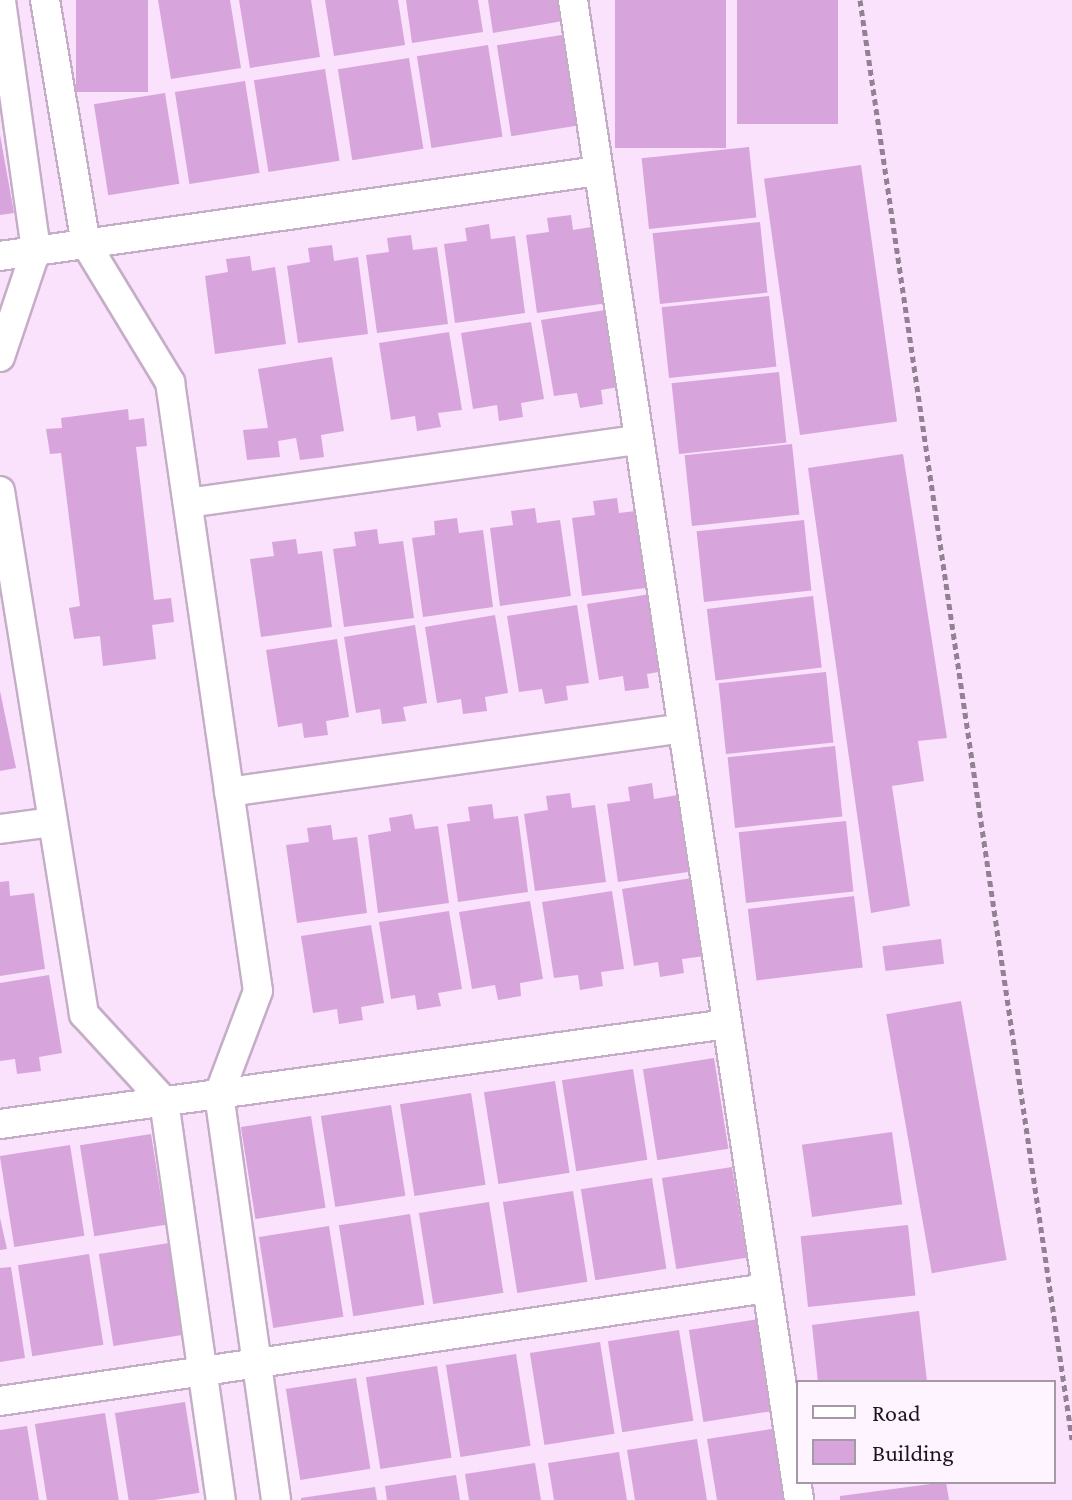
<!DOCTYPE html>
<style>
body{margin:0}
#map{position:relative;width:1072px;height:1500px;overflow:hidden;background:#fae1fc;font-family:"Crimson Pro",serif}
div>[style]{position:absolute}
.building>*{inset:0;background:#d8a4dc;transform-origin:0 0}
.path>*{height:5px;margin-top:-2.5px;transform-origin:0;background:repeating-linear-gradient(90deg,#928093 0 6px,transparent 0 10px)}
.roads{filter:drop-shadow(2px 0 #c5adc7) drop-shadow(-2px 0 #c5adc7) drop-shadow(0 2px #c5adc7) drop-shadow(0 -2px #c5adc7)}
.minor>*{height:28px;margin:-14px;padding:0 14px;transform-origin:14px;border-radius:14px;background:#fff}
span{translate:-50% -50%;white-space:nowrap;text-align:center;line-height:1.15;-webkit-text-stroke:7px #fef4ff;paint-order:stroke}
.legend{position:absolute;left:796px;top:1380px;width:260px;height:104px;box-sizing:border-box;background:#fef4ff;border:2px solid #a49aa5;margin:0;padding:10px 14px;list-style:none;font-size:24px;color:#1d141e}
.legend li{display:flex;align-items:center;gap:16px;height:40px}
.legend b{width:40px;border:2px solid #a49aa5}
</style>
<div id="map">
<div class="building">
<i style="left:76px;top:0;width:72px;height:92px"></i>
<i style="clip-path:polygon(158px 0,230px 0,241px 68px,171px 79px)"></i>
<i style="clip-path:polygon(239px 0,311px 0,320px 57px,250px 68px)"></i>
<i style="clip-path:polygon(325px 0,398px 0,405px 45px,334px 56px)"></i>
<i style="clip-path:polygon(406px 0,478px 0,483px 32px,412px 43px)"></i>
<i style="clip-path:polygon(488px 0,560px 0,563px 21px,493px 33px)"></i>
<i style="left:615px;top:0;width:111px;height:148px"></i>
<i style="left:737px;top:0;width:101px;height:124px"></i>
<i style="left:568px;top:34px;width:92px;height:72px;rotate:81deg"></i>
<i style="left:488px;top:45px;width:93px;height:72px;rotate:81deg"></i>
<i style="left:409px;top:58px;width:92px;height:72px;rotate:81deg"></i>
<i style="left:325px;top:69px;width:93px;height:72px;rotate:81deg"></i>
<i style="left:245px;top:81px;width:93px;height:71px;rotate:81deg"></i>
<i style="left:165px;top:93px;width:92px;height:72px;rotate:81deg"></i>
<i style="clip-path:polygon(0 135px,14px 213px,0 215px)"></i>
<i style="left:749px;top:147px;width:71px;height:108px;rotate:84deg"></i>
<i style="left:861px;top:165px;width:259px;height:98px;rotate:82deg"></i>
<i style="clip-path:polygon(571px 215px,573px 230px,597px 226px,608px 303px,537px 313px,526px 235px,549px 232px,547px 218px)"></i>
<i style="left:760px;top:222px;width:71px;height:108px;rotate:84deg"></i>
<i style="clip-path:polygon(489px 224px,491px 239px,515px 236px,525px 313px,455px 323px,444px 244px,467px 241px,465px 228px)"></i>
<i style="clip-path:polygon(411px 235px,413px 250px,437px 247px,448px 324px,377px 333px,366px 255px,389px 252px,387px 238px)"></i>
<i style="clip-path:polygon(332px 245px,334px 261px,358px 257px,368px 334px,298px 343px,287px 266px,310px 262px,308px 248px)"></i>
<i style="clip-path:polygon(250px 256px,252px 271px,275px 267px,286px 344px,215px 354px,205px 276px,228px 272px,226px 259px)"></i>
<i style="left:769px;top:296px;width:71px;height:108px;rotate:84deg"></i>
<i style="clip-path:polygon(612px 309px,624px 386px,601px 390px,603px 404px,580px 408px,577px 393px,554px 396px,541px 320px)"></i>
<i style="clip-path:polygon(531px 322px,544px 399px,521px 403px,523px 417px,499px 421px,497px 405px,473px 409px,461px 333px)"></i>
<i style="clip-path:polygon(449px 332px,462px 410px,438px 413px,441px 427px,417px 431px,415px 416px,391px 420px,379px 343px)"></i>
<i style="clip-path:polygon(332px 357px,344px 431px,321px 435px,324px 457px,300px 460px,296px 438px,278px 441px,280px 457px,247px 460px,243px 430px,268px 428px,258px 369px)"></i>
<i style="left:779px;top:372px;width:71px;height:108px;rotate:84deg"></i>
<i style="clip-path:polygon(128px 409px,129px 420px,144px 418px,147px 446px,136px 447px,154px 600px,171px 598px,174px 622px,152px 625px,156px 659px,103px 666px,100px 636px,74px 639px,69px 608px,80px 606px,61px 453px,50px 454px,46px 429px,62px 428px,61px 418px)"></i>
<i style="left:792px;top:444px;width:71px;height:108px;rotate:84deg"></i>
<i style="clip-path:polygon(903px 454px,947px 738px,918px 741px,924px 781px,892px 786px,910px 906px,871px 913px,808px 468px)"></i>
<i style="clip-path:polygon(617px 498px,619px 513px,643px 510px,653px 587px,582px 596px,572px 518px,595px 515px,593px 501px)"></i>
<i style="clip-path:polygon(535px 508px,537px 523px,560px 520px,571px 596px,500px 606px,490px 528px,513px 525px,511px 511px)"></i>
<i style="clip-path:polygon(457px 518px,459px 533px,483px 530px,493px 607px,423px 617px,412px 538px,435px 535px,434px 521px)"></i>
<i style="left:804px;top:520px;width:71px;height:108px;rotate:84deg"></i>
<i style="clip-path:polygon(377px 529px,379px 544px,403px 541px,414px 618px,344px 627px,333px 549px,356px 546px,354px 532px)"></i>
<i style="clip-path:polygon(296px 539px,298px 554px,322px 551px,332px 627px,261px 637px,250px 559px,274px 556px,272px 542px)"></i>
<i style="clip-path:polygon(657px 593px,670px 670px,647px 674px,649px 688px,625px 691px,623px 676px,599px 680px,587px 604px)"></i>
<i style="left:813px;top:596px;width:72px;height:107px;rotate:83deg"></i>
<i style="clip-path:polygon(577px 605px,589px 683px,566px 686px,568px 700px,545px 704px,542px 689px,519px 692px,507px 616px)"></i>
<i style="clip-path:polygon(495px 615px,508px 693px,485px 697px,487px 711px,463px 714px,461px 699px,437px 703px,425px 627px)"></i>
<i style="clip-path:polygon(415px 625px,427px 703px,403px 707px,406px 721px,382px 724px,380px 709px,356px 713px,344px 637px)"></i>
<i style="clip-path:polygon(337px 639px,349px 717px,326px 721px,328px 735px,304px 738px,302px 723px,278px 727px,266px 650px)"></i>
<i style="left:826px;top:672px;width:71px;height:108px;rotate:84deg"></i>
<i style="clip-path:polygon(0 691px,16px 768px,0 771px)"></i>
<i style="left:835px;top:746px;width:71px;height:108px;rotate:84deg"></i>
<i style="clip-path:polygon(652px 783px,654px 799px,678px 795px,688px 872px,618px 882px,607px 804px,630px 801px,628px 787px)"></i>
<i style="clip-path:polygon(570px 793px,572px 808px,595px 805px,606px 882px,535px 891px,524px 814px,548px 810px,546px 796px)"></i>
<i style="clip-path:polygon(492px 804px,494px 819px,518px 816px,528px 892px,458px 902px,447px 824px,470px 821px,468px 807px)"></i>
<i style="clip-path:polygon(412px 814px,415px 829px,438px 826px,449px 903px,378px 913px,368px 835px,391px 831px,389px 818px)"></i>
<i style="left:846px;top:821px;width:71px;height:108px;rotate:84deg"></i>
<i style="clip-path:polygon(331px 825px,333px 840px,357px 837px,367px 913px,297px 923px,286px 845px,309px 842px,307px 828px)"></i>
<i style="clip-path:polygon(692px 878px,705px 956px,682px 959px,684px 973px,660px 977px,658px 962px,634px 966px,622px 889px)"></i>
<i style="clip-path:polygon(9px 881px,10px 896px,34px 893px,45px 969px,0 976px,0 882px)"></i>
<i style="clip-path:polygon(612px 891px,624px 969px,601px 972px,603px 986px,580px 990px,578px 975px,554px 978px,542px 902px)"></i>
<i style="left:854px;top:896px;width:72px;height:107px;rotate:83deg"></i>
<i style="clip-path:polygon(530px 901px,543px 979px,520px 983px,521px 996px,498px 1000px,495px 985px,472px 989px,459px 912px)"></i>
<i style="clip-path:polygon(449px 911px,462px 989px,438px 993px,441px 1006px,417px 1010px,415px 995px,391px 999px,379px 922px)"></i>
<i style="clip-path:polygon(371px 925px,384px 1003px,361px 1007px,363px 1020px,339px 1024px,337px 1009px,313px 1013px,301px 936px)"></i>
<i style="left:941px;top:939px;width:25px;height:59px;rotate:83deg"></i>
<i style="clip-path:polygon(49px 975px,62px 1053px,39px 1057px,41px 1071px,17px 1074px,15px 1059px,0 1061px,0 983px)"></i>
<i style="left:961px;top:1001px;width:263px;height:76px;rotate:80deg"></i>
<i style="left:714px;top:1058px;width:92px;height:72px;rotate:81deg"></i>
<i style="left:633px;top:1069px;width:92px;height:72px;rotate:81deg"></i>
<i style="left:555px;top:1081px;width:93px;height:72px;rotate:81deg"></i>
<i style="left:471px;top:1093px;width:93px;height:72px;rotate:81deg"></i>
<i style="left:391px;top:1105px;width:92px;height:71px;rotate:81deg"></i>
<i style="left:311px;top:1116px;width:93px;height:71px;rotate:81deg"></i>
<i style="left:892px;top:1132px;width:73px;height:91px;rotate:82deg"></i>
<i style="left:151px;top:1134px;width:92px;height:72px;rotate:81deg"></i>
<i style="left:70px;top:1145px;width:92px;height:71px;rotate:81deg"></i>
<i style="left:732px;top:1167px;width:92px;height:71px;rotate:81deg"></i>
<i style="left:652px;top:1178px;width:92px;height:72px;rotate:81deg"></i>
<i style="left:573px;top:1191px;width:92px;height:71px;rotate:81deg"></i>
<i style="left:489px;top:1202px;width:92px;height:71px;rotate:81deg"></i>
<i style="left:410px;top:1214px;width:92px;height:72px;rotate:81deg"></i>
<i style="clip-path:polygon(0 1218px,7px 1249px,0 1250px)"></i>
<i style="left:908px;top:1225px;width:71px;height:108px;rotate:84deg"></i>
<i style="left:329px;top:1226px;width:92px;height:71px;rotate:81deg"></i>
<i style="left:169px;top:1243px;width:93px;height:71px;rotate:81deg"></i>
<i style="left:89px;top:1254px;width:92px;height:72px;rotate:81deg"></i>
<i style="clip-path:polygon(11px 1267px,25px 1358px,0 1362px,0 1268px)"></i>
<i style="clip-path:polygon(919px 1311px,927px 1382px,818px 1382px,812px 1325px)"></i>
<i style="left:759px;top:1319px;width:93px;height:71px;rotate:81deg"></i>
<i style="left:679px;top:1330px;width:92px;height:72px;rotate:81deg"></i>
<i style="left:600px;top:1342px;width:93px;height:71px;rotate:81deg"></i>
<i style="left:516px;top:1354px;width:93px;height:71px;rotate:81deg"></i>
<i style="left:437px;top:1366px;width:93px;height:72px;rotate:81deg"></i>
<i style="left:356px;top:1378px;width:92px;height:71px;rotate:81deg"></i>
<i style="left:185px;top:1402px;width:92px;height:71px;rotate:81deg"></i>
<i style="left:105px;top:1413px;width:88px;height:71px;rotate:81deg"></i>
<i style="clip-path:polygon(27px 1426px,39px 1500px,0 1500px,0 1430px)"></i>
<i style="clip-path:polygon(778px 1428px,789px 1500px,717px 1500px,707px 1439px)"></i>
<i style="clip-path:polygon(697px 1439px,707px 1500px,635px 1500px,627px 1450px)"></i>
<i style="clip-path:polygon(619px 1452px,627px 1500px,554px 1500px,548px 1463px)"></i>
<i style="clip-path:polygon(535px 1463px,541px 1500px,469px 1500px,465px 1474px)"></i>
<i style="clip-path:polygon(456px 1475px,460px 1500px,387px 1500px,385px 1486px)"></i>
<i style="clip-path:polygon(946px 1482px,949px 1500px,840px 1500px,840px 1496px)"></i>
<i style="clip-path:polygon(375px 1487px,377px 1500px,301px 1500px,301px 1498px)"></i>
</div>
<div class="path">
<i style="left:860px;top:0;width:1455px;rotate:81.62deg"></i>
</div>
<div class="roads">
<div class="minor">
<i style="left:45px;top:0;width:247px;rotate:80.5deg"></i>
<i style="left:86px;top:244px;width:162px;rotate:58.7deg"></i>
<i style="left:170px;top:382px;width:615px;rotate:81.78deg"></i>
<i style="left:258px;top:991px;width:110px;rotate:110.7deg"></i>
<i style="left:219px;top:1094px;width:410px;rotate:82deg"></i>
<i style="left:573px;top:0;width:1517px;rotate:81.43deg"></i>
<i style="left:0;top:256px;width:603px;rotate:-8.1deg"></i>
<i style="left:0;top:357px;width:113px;rotate:-71.4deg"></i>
<i style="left:36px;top:250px;width:252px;rotate:-98deg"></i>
<i style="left:0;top:491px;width:530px;rotate:80.88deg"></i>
<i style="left:84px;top:1014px;width:118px;rotate:47.4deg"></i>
<i style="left:164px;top:1101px;width:403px;rotate:81.9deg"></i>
<i style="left:188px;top:503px;width:454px;rotate:-8deg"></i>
<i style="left:229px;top:792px;width:457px;rotate:-8deg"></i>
<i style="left:0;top:829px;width:52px;rotate:-7.7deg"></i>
<i style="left:0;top:1124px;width:734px;rotate:-7.83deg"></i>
<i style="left:0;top:1401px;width:775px;rotate:-8.38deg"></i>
</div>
</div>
<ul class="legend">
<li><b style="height:10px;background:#fff"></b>Road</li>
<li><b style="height:22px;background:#d8a4dc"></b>Building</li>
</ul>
</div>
